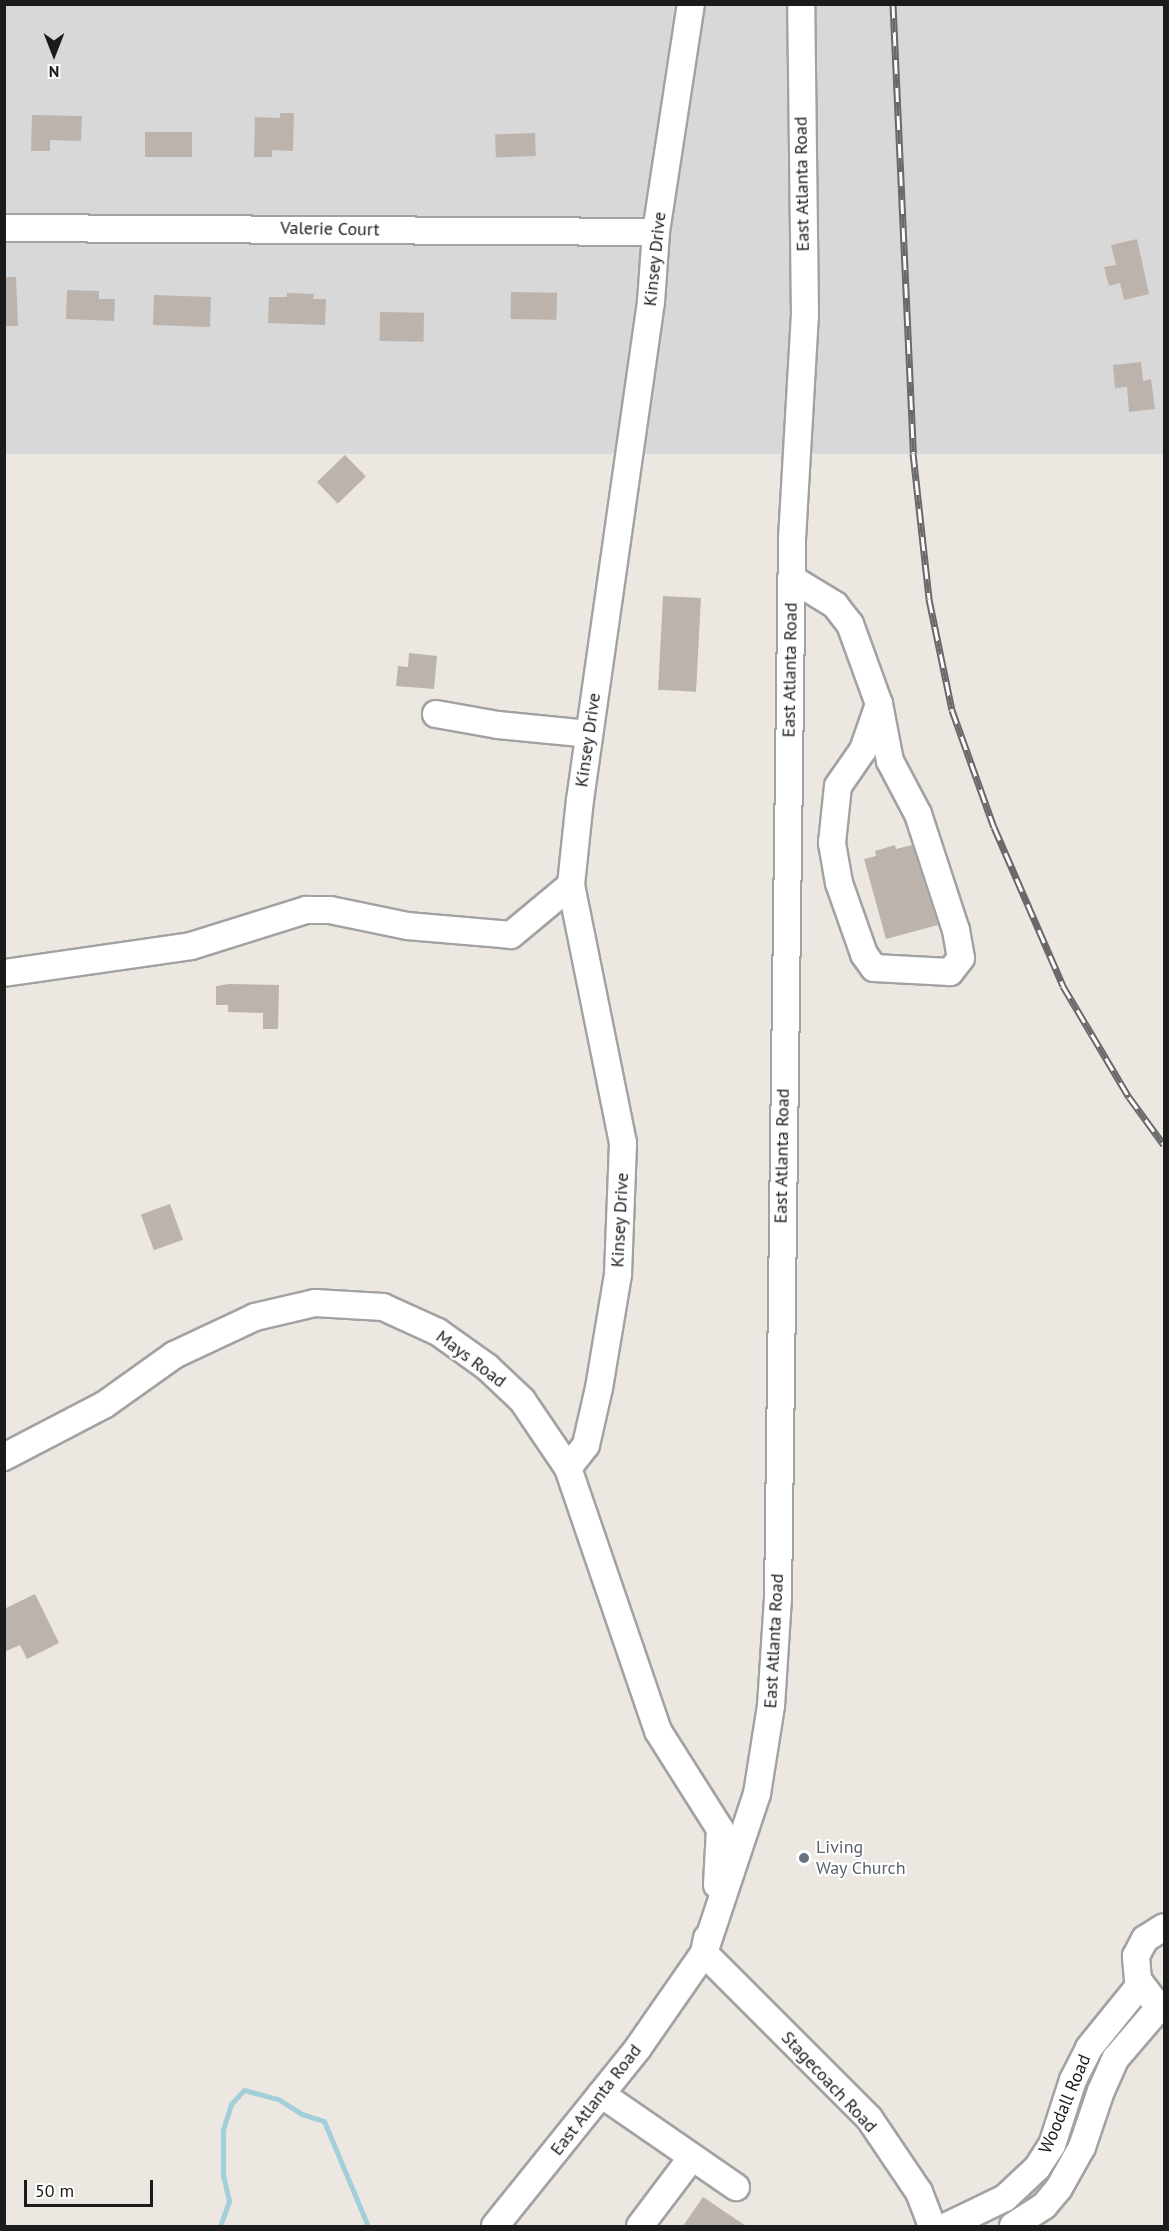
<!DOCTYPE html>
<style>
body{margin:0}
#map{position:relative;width:1169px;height:2231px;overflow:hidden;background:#ece8e1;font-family:"PT Sans",sans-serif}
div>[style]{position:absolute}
.residential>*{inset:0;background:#d9d8d8;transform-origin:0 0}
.stream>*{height:5px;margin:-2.5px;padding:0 2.5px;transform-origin:2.5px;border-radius:2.5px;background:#a2cfd9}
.building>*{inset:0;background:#bcb3ad;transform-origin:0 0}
.roads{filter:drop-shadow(2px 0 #a2a2a2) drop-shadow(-2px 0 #a2a2a2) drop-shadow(0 2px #a2a2a2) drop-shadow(0 -2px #a2a2a2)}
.minor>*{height:26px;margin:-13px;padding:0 13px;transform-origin:13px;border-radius:13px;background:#fff}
.rail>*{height:7px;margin-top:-3.5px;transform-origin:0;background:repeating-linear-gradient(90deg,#fff 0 14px,#696969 0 28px);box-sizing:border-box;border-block:2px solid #696969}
.dots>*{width:16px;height:16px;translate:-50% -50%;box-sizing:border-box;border:3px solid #fff;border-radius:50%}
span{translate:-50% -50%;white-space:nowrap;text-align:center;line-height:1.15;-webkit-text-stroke:4.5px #fff;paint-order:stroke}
.street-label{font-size:18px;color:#1b1b1b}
.worship-label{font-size:18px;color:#5b616d}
.left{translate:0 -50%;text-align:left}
.frame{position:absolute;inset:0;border:6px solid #1b1b1b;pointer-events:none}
.north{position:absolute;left:24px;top:24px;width:60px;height:60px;-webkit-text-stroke:4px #fff;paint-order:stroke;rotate:180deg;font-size:16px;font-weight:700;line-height:24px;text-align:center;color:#1b1b1b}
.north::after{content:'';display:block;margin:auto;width:21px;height:27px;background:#1b1b1b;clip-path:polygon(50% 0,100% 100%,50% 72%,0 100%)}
.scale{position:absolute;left:24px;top:2180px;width:129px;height:27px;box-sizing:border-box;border:3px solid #1b1b1b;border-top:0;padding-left:8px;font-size:18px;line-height:21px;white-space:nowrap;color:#1b1b1b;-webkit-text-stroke:4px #fff;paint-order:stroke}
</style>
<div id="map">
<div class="residential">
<i style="left:4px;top:5px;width:1160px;height:449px"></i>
</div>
<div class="stream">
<i style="left:220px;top:2226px;width:27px;rotate:-70deg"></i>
<i style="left:229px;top:2201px;width:26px;rotate:-103deg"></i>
<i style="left:223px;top:2176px;width:46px;rotate:-90deg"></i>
<i style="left:223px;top:2130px;width:27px;rotate:-73deg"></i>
<i style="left:231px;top:2104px;width:19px;rotate:-47deg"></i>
<i style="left:244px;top:2090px;width:35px;rotate:15deg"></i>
<i style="left:278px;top:2099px;width:28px;rotate:32deg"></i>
<i style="left:302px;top:2114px;width:23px;rotate:18deg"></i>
<i style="left:324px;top:2121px;width:114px;rotate:67.3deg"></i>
</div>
<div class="building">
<i style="clip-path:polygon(280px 113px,294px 113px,293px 151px,272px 150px,272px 157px,254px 157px,255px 117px,280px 118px)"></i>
<i style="clip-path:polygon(32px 115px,82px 116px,81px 141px,50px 140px,50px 151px,31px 151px)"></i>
<i style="left:145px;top:132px;width:47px;height:25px"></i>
<i style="left:535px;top:133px;width:23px;height:40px;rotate:88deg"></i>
<i style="clip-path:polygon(1137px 239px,1149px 294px,1124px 300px,1120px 283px,1109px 286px,1104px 267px,1116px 265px,1111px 245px)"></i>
<i style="clip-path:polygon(4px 277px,16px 277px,18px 326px,4px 326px)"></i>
<i style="clip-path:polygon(67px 290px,99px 291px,99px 299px,115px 299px,114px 321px,66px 319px)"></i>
<i style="left:511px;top:292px;width:46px;height:27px;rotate:1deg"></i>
<i style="clip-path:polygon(287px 293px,314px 294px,313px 299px,326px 299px,325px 325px,268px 323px,269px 297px,287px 297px)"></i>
<i style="left:154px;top:295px;width:57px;height:30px;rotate:2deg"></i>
<i style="left:380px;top:312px;width:44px;height:29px;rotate:1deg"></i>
<i style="clip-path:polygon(1141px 362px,1143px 381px,1151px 379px,1155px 409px,1129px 412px,1127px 387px,1115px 388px,1113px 365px)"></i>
<i style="left:345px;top:455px;width:30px;height:39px;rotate:46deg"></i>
<i style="left:663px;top:596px;width:38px;height:94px;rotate:3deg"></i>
<i style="clip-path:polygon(409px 653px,437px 656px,434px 689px,396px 686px,398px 666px,408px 667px)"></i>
<i style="clip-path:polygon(895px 845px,896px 849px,912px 845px,938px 925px,886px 939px,864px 859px,876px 856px,875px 851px)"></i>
<i style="clip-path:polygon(229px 984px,279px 985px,278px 1029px,263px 1029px,263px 1013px,228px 1012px,228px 1005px,216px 1005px,216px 986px)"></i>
<i style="left:170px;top:1204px;width:38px;height:31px;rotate:70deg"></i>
<i style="clip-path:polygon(35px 1594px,59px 1643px,27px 1659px,20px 1645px,4px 1652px,4px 1609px)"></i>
<i style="clip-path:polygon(703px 2197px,746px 2226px,683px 2226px)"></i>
</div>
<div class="roads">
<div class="minor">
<i style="left:4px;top:228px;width:652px;rotate:0.35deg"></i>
<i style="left:791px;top:578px;width:52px;rotate:31.5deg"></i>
<i style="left:835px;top:605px;width:24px;rotate:52deg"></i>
<i style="left:850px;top:624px;width:85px;rotate:70.1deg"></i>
<i style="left:879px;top:704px;width:58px;rotate:79.1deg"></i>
<i style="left:890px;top:761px;width:60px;rotate:62.2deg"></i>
<i style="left:918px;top:814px;width:122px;rotate:71.9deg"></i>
<i style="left:956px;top:930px;width:28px;rotate:80deg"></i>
<i style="left:961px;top:958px;width:18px;rotate:128deg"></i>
<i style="left:950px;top:972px;width:76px;rotate:-177deg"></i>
<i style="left:874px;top:968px;width:17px;rotate:-126deg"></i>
<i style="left:864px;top:954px;width:75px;rotate:-109.4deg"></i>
<i style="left:839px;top:883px;width:41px;rotate:-99.9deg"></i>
<i style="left:832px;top:843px;width:57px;rotate:-84deg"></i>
<i style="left:838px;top:786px;width:44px;rotate:-55.2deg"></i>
<i style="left:863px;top:750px;width:49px;rotate:-70.8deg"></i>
<i style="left:436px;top:714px;width:63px;rotate:10.1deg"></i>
<i style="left:498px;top:725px;width:91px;rotate:5.6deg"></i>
<i style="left:4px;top:973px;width:189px;rotate:-8.2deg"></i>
<i style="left:191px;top:946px;width:121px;rotate:-17.4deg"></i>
<i style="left:306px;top:910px;width:24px"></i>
<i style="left:330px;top:910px;width:79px;rotate:11.7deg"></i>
<i style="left:407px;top:926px;width:104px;rotate:4.9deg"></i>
<i style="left:511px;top:935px;width:78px;rotate:-39.8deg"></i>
<i style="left:4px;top:1457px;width:113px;rotate:-27.5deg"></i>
<i style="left:104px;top:1405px;width:86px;rotate:-35.5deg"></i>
<i style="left:174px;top:1355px;width:89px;rotate:-25.1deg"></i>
<i style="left:255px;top:1317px;width:62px;rotate:-13.1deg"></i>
<i style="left:315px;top:1303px;width:68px;rotate:3.4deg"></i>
<i style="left:383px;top:1307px;width:60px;rotate:24.4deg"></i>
<i style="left:438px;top:1332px;width:60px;rotate:35.5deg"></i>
<i style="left:487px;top:1367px;width:48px;rotate:43.3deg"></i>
<i style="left:522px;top:1400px;width:82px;rotate:55.9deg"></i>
<i style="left:568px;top:1468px;width:278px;rotate:71.1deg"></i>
<i style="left:658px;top:1731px;width:116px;rotate:57.7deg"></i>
<i style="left:720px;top:1829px;width:56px;rotate:93.1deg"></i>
<i style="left:568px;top:1468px;width:29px;rotate:-52deg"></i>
<i style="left:586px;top:1445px;width:58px;rotate:-77.2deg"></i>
<i style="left:599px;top:1388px;width:116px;rotate:-80.5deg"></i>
<i style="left:618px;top:1274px;width:131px;rotate:-87.8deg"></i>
<i style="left:623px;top:1143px;width:263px;rotate:-101.4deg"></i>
<i style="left:571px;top:885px;width:85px;rotate:-84deg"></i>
<i style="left:580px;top:800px;width:503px;rotate:-81.89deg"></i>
<i style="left:651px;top:302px;width:70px;rotate:-85.9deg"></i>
<i style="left:656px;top:232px;width:231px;rotate:-81.3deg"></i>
<i style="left:707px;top:1938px;width:15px;rotate:101deg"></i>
<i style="left:704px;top:1953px;width:233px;rotate:45deg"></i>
<i style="left:869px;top:2118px;width:89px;rotate:56deg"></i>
<i style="left:919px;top:2192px;width:36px;rotate:69deg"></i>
<i style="left:1151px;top:1997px;width:21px;rotate:-127deg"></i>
<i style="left:1138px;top:1980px;width:24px;rotate:-95deg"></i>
<i style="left:1136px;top:1956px;width:19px;rotate:-62deg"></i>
<i style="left:1145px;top:1939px;width:22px;rotate:-32deg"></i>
<i style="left:601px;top:2094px;width:164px;rotate:34.6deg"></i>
<i style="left:495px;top:2226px;width:228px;rotate:-51.2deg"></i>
<i style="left:638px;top:2048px;width:116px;rotate:-55.2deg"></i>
<i style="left:704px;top:1953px;width:168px;rotate:-71.6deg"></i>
<i style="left:757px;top:1794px;width:89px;rotate:-81deg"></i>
<i style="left:771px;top:1706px;width:108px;rotate:-86.3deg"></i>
<i style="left:778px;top:1598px;width:1059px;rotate:-89.24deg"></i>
<i style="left:792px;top:539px;width:223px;rotate:-86.7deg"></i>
<i style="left:805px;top:316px;width:312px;rotate:-90.7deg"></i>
<i style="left:640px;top:2226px;width:86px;rotate:-53deg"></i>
<i style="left:947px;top:2226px;width:64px;rotate:-25.8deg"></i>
<i style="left:1005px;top:2198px;width:44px;rotate:-43.2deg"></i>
<i style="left:1037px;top:2168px;width:27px;rotate:-57deg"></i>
<i style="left:1052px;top:2145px;width:68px;rotate:-72.1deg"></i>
<i style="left:1073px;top:2080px;width:36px;rotate:-63deg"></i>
<i style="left:1089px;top:2048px;width:81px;rotate:-51deg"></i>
<i style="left:1013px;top:2226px;width:37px;rotate:-33deg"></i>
<i style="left:1044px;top:2206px;width:23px;rotate:-50deg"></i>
<i style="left:1059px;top:2188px;width:47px;rotate:-60.7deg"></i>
<i style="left:1082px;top:2147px;width:59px;rotate:-71.3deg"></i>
<i style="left:1101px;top:2091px;width:36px;rotate:-66deg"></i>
<i style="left:1116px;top:2058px;width:72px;rotate:-49.5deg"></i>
</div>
</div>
<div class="rail">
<i style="left:893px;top:4px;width:449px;rotate:87.4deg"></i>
<i style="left:913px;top:453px;width:147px;rotate:83.7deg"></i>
<i style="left:929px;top:599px;width:113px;rotate:78.3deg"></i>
<i style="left:952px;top:710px;width:124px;rotate:70.3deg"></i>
<i style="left:994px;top:827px;width:173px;rotate:66.5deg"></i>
<i style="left:1063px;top:986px;width:129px;rotate:59.3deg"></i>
<i style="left:1129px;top:1097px;width:59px;rotate:53.9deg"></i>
</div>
<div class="dots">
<i style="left:804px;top:1858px;background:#6b7280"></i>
</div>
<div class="street-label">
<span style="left:802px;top:184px;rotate:-91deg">East Atlanta Road</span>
<span style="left:330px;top:229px;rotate:1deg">Valerie Court</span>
<span style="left:655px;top:259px;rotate:-84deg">Kinsey Drive</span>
<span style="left:790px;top:670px;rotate:-89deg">East Atlanta Road</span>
<span style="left:588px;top:740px;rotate:-82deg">Kinsey Drive</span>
<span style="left:782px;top:1156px;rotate:-89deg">East Atlanta Road</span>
<span style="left:620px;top:1220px;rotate:-87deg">Kinsey Drive</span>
<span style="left:471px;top:1359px;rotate:37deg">Mays Road</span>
<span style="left:774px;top:1641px;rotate:-87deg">East Atlanta Road</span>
<span style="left:829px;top:2082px;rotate:47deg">Stagecoach Road</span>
<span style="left:596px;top:2100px;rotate:-52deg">East Atlanta Road</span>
<span style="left:1065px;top:2104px;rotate:-67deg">Woodall Road</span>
</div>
<div class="worship-label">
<span class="left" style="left:816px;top:1858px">Living<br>Way Church</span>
</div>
<div class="frame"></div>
<div class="north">N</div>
<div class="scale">50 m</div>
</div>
